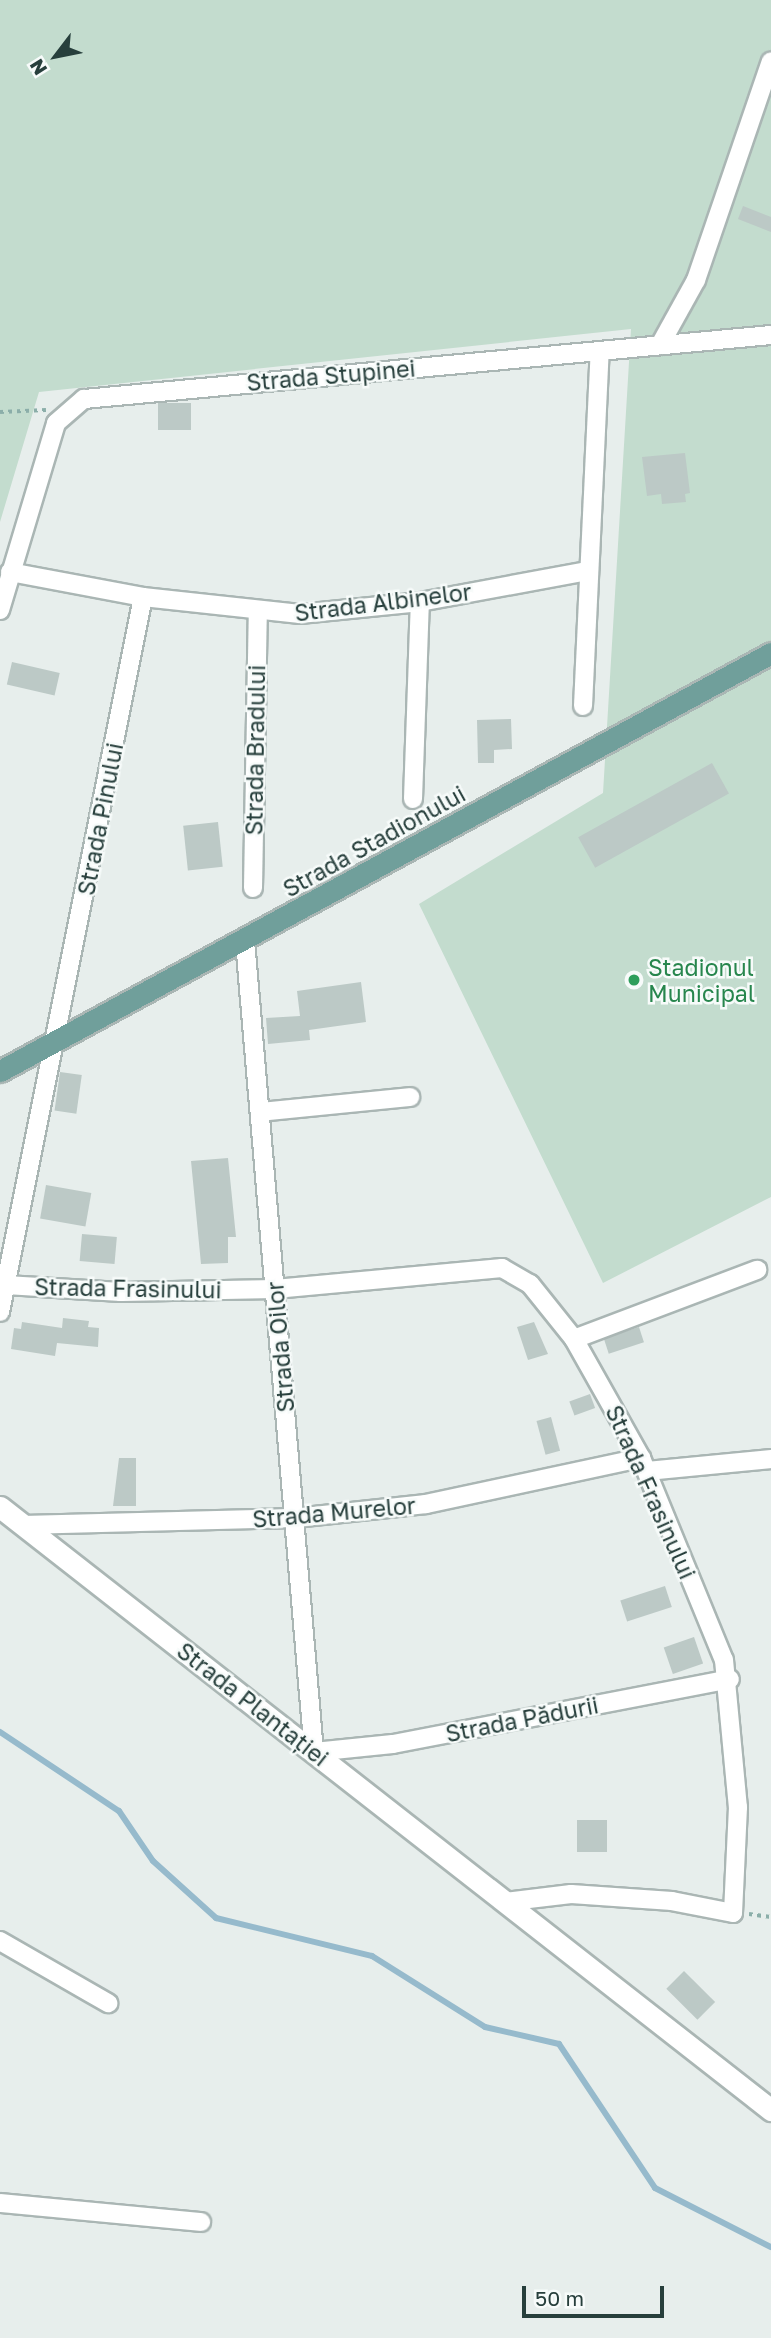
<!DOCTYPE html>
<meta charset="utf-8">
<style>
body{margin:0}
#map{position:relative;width:771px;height:2338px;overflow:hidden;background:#e7eeec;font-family:"Golos Text",sans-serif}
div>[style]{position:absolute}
.green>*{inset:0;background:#c3dcce}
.stream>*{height:6px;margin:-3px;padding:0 3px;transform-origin:3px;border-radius:3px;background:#96bacc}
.building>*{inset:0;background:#bcc9c6;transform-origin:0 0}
.path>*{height:3.5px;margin-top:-1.75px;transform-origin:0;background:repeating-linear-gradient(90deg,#8baea9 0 3.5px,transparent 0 8.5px)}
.roads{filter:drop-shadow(2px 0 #aab6b4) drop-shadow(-2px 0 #aab6b4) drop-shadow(0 2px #aab6b4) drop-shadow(0 -2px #aab6b4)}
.street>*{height:18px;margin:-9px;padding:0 9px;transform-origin:9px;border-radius:9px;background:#fff}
.secondary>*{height:21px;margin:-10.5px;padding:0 10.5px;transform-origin:10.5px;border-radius:10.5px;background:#fff}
.primary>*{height:21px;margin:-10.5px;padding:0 10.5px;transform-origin:10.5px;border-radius:10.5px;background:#709f9b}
.dots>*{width:19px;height:19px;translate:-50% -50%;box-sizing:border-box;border:4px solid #f7fbfa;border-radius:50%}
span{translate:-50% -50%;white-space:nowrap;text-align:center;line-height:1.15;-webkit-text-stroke:5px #f7fbfa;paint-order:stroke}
.street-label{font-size:23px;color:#273f3c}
.leisure-label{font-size:23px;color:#27864d}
.left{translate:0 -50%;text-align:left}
.north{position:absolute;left:21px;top:21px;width:70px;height:70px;-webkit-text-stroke:5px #f7fbfa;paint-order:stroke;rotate:238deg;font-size:19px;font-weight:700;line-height:28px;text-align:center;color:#273f3c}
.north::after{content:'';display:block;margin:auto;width:24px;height:32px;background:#273f3c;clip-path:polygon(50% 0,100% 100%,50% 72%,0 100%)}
.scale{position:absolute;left:522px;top:2286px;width:142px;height:32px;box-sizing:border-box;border:4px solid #273f3c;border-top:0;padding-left:9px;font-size:21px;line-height:24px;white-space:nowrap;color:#273f3c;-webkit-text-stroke:5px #f7fbfa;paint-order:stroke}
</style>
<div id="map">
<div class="green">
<i style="clip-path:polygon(0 0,771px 0,771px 1197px,603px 1283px,419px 904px,603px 793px,631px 329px,39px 392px,0 522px)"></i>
</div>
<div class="stream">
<i style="left:0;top:1732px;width:143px;rotate:33.6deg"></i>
<i style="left:119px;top:1811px;width:60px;rotate:55.8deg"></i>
<i style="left:153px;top:1861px;width:85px;rotate:42.1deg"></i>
<i style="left:216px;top:1918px;width:161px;rotate:13.7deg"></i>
<i style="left:372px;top:1956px;width:133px;rotate:32.1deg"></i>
<i style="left:485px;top:2027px;width:76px;rotate:12.9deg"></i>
<i style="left:559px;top:2044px;width:173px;rotate:56.3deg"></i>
<i style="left:655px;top:2188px;width:130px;rotate:27deg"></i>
</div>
<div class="building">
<i style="clip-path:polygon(743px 206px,771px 217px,771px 232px,738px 219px)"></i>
<i style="left:191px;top:403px;width:27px;height:33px;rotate:90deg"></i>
<i style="clip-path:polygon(685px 453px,690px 493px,685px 494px,686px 502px,662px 504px,661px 494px,647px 496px,642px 457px)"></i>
<i style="left:12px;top:662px;width:49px;height:23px;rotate:13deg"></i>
<i style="clip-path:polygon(511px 719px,512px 749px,494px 750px,494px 763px,478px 763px,477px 720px)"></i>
<i style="left:712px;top:763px;width:35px;height:153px;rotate:61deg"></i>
<i style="left:218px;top:822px;width:45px;height:35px;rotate:84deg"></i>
<i style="clip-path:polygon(361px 982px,366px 1022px,309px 1030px,310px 1040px,268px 1044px,266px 1018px,300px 1016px,297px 991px)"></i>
<i style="left:60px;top:1072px;width:22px;height:39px;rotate:8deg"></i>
<i style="clip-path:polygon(228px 1158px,236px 1237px,228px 1237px,228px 1263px,201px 1264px,191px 1161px)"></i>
<i style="left:46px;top:1185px;width:46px;height:34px;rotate:10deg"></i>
<i style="left:82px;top:1234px;width:35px;height:27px;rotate:5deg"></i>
<i style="clip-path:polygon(63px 1318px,89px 1321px,88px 1327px,99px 1328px,98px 1347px,57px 1343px,55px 1356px,11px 1349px,14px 1328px,21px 1329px,22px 1322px,62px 1328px)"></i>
<i style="clip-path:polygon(534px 1322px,548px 1354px,528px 1360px,517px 1327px)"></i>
<i style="left:639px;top:1327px;width:16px;height:37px;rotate:72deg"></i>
<i style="left:590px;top:1394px;width:15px;height:22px;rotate:70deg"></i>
<i style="left:551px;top:1417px;width:35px;height:15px;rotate:75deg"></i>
<i style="clip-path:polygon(119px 1458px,136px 1458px,136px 1506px,113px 1506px)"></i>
<i style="left:665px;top:1586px;width:22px;height:47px;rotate:72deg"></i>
<i style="left:694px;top:1637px;width:28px;height:32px;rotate:71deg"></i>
<i style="left:577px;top:1820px;width:30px;height:32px"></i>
<i style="left:684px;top:1971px;width:44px;height:25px;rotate:45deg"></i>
</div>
<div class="path">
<i style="left:0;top:412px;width:46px;rotate:-2.5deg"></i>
<i style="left:749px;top:1914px;width:22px;rotate:8deg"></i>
</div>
<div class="roads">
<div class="street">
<i style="left:660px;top:345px;width:74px;rotate:-61deg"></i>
<i style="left:696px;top:280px;width:231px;rotate:-71.1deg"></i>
<i style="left:10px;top:572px;width:135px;rotate:10.6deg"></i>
<i style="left:143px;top:597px;width:158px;rotate:6.2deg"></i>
<i style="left:300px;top:614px;width:121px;rotate:-5.7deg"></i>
<i style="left:420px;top:602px;width:171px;rotate:-10.5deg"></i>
<i style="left:0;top:610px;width:195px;rotate:-73.3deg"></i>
<i style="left:56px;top:423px;width:37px;rotate:-41deg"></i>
<i style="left:84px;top:399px;width:690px;rotate:-5.32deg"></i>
<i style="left:583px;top:706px;width:355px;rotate:-87.3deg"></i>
<i style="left:413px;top:799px;width:197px;rotate:-88deg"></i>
<i style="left:253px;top:888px;width:276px;rotate:-89deg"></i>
<i style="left:245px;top:941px;width:814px;rotate:85.14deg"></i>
<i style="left:314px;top:1752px;width:79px;rotate:-5.8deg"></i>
<i style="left:393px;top:1744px;width:343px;rotate:-10.9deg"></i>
<i style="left:260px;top:1112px;width:151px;rotate:-5.7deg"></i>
<i style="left:6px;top:1285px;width:115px;rotate:3.5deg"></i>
<i style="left:121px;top:1292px;width:154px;rotate:-1.1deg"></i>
<i style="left:275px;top:1289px;width:228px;rotate:-5.3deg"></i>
<i style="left:502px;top:1268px;width:32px;rotate:30deg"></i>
<i style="left:530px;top:1284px;width:70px;rotate:51.3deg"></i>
<i style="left:574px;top:1339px;width:137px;rotate:60.6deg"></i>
<i style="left:641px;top:1458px;width:218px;rotate:67.7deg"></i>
<i style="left:724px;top:1660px;width:148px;rotate:84.6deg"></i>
<i style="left:738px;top:1807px;width:106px;rotate:92.7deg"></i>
<i style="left:733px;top:1913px;width:62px;rotate:-168.9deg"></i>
<i style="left:672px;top:1901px;width:101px;rotate:-176deg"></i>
<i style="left:571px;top:1894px;width:66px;rotate:173.1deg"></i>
<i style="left:0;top:1312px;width:729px;rotate:-78.69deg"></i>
<i style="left:574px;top:1339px;width:196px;rotate:-20.7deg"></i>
<i style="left:647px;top:1471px;width:125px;rotate:-5.5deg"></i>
<i style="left:23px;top:1525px;width:272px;rotate:-1.5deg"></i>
<i style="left:295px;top:1518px;width:132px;rotate:-6.1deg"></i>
<i style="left:426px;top:1504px;width:220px;rotate:-12.1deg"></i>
<i style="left:0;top:1941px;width:125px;rotate:29.9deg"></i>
<i style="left:0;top:2203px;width:202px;rotate:5.4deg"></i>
</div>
<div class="secondary">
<i style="left:0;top:1507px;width:979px;rotate:38.03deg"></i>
</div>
<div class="primary">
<i style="left:0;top:1071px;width:877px;rotate:-28.46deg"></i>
</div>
</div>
<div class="dots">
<i style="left:634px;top:980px;background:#2e9e5b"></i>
</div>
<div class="street-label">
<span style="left:331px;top:375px;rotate:-5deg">Strada Stupinei</span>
<span style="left:383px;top:602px;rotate:-7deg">Strada Albinelor</span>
<span style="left:255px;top:750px;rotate:-89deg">Strada Bradului</span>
<span style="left:100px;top:819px;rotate:-79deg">Strada Pinului</span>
<span style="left:374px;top:841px;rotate:-29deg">Strada Stadionului</span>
<span style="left:128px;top:1288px;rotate:1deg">Strada Frasinului</span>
<span style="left:280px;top:1347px;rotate:-95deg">Strada Oilor</span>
<span style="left:651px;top:1492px;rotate:66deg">Strada Frasinului</span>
<span style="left:334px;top:1512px;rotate:-5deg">Strada Murelor</span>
<span style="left:253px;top:1704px;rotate:38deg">Strada Plantației</span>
<span style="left:522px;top:1719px;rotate:-11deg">Strada Pădurii</span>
</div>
<div class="leisure-label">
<span class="left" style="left:648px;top:980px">Stadionul<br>Municipal</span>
</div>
<div class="north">N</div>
<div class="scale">50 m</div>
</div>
